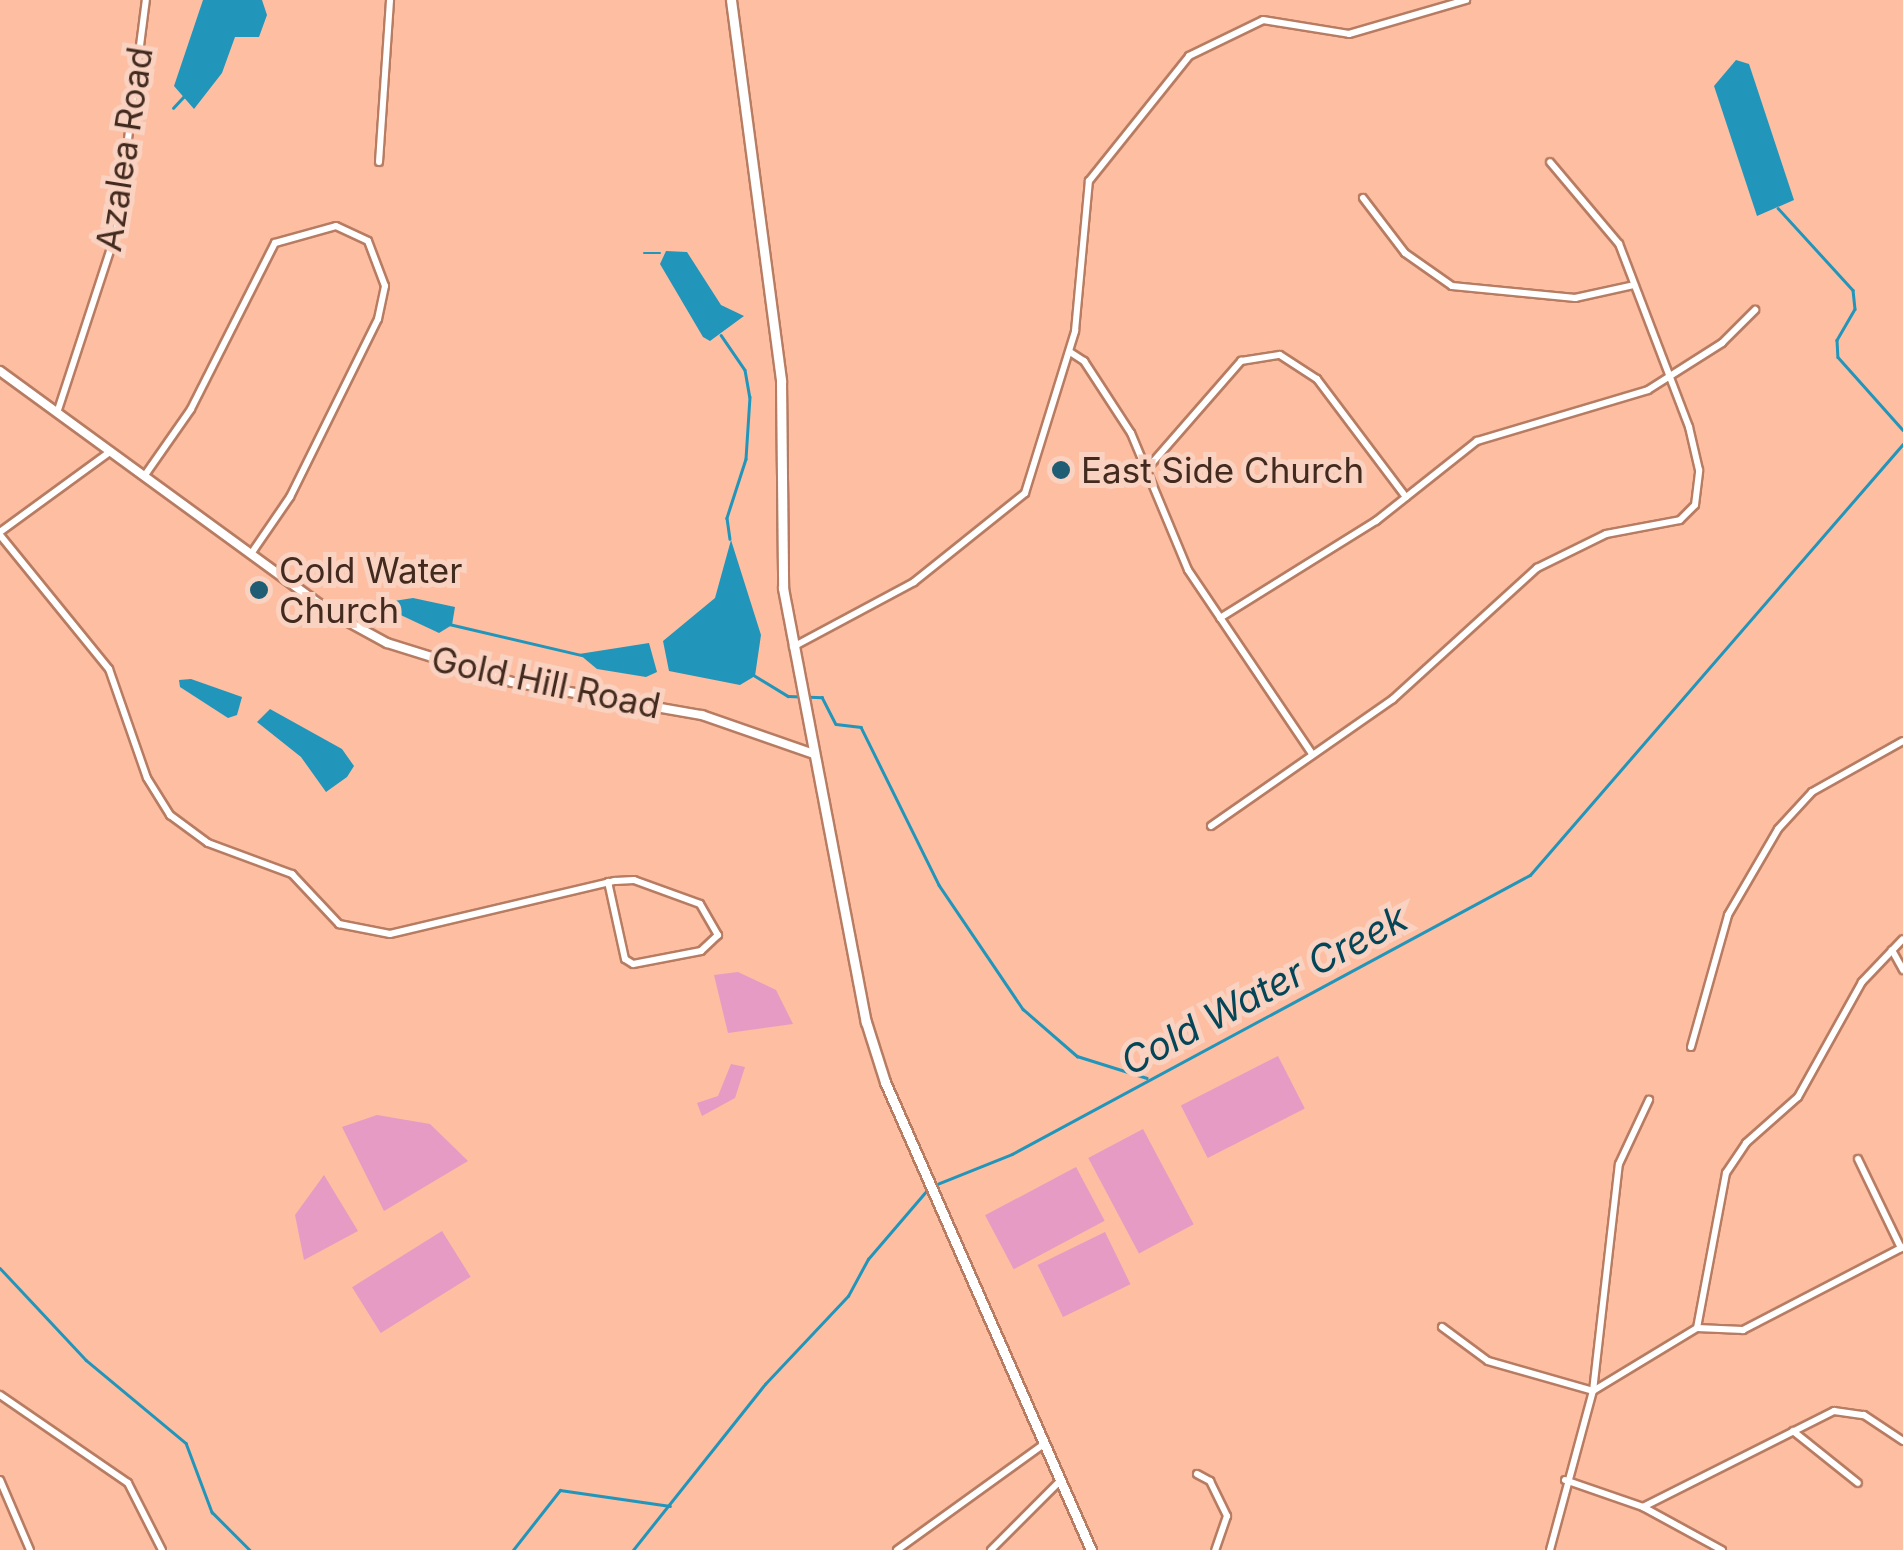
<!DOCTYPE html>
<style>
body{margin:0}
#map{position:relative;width:1903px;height:1550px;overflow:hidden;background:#fdbea2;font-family:Inter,sans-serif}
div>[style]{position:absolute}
.green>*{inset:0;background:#e59bc4;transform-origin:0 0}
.water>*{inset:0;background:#2295ba}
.stream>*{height:2.5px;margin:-1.25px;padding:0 1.25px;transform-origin:1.25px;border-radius:1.25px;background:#2295ba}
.roads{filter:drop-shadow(2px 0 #b77c62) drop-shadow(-2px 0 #b77c62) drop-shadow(0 2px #b77c62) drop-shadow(0 -2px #b77c62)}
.minor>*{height:6px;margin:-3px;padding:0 3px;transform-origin:3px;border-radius:3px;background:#fff}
.tertiary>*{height:8px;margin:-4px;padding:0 4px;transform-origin:4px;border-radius:4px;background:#fff}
.secondary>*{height:9px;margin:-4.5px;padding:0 4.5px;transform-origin:4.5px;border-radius:4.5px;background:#fff}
.dots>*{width:28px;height:28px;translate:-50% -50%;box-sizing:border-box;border:5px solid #f9d2c1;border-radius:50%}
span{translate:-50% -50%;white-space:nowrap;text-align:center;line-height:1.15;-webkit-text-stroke:10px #f9d2c1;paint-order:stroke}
.street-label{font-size:35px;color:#432a1f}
.poi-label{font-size:35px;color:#432a1f}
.left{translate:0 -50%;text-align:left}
.water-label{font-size:38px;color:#044558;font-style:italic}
</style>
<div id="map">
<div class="green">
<i style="clip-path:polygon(738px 972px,776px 990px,793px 1024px,728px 1033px,714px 975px)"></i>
<i style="left:1278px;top:1056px;width:59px;height:109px;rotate:63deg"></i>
<i style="clip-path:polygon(731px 1064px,745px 1067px,735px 1098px,702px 1116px,697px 1103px,718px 1096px)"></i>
<i style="clip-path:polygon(377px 1115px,430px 1124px,468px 1161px,384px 1211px,342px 1127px)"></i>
<i style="left:1143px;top:1129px;width:108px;height:62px;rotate:62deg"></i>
<i style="left:1076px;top:1167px;width:61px;height:103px;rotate:62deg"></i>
<i style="clip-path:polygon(324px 1175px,358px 1231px,304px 1260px,295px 1215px)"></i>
<i style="left:442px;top:1231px;width:54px;height:106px;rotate:58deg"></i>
<i style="left:1105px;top:1232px;width:58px;height:75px;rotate:64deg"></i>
</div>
<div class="water">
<i style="clip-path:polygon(203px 0,262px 0,267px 15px,259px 37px,235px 37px,222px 73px,194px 109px,174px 86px)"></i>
<i style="clip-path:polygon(1736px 60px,1749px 64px,1794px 200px,1757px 216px,1714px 86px)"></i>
<i style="clip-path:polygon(666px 251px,687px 252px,721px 305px,744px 316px,710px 341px,703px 337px,660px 264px)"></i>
<i style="clip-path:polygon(731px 540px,761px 635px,755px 676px,740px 685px,669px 671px,663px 641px,715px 598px)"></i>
<i style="clip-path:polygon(413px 598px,455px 607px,452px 625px,439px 633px,390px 610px,394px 601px)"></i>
<i style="clip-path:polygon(649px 643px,657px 672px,646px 677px,597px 669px,579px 654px)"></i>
<i style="clip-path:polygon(191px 679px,242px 697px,237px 715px,228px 718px,180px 687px,179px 680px)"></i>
<i style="clip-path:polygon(270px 709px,342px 749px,354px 766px,347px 777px,326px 792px,301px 757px,257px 722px)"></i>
</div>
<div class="stream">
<i style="left:173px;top:108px;width:16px;rotate:-47deg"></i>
<i style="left:1778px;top:208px;width:111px;rotate:47.6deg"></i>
<i style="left:1853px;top:290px;width:19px;rotate:84deg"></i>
<i style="left:1855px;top:309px;width:36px;rotate:120deg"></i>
<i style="left:1837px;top:340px;width:17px;rotate:87deg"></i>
<i style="left:1838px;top:357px;width:98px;rotate:48.3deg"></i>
<i style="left:644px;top:253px;width:16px"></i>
<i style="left:721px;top:335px;width:42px;rotate:55.6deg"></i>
<i style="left:745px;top:370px;width:27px;rotate:80deg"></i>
<i style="left:750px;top:397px;width:62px;rotate:93.7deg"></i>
<i style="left:746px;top:459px;width:62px;rotate:107.9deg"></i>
<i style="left:727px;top:518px;width:21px;rotate:82deg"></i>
<i style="left:449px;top:624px;width:136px;rotate:13.2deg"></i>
<i style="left:752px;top:674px;width:42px;rotate:31.4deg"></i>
<i style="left:788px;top:696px;width:34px;rotate:2deg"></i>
<i style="left:822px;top:697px;width:30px;rotate:63deg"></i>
<i style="left:836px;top:724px;width:25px;rotate:7deg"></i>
<i style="left:861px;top:727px;width:176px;rotate:63.7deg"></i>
<i style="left:939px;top:885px;width:150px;rotate:55.9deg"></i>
<i style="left:1023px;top:1009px;width:72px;rotate:41deg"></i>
<i style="left:1077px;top:1056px;width:73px;rotate:17.4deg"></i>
<i style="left:935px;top:1185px;width:83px;rotate:-21.9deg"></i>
<i style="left:1012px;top:1154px;width:588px;rotate:-28.31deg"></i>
<i style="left:1530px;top:875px;width:570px;rotate:-49.13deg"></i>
<i style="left:0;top:1268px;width:126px;rotate:46.9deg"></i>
<i style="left:86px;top:1360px;width:130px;rotate:39.7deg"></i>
<i style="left:186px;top:1443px;width:74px;rotate:69.4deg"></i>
<i style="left:212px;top:1512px;width:54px;rotate:45deg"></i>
<i style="left:513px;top:1550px;width:76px;rotate:-51.9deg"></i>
<i style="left:560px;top:1490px;width:111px;rotate:8.3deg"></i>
<i style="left:633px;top:1550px;width:212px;rotate:-51.5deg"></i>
<i style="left:765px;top:1384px;width:121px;rotate:-46.7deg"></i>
<i style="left:848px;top:1296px;width:42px;rotate:-61.6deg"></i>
<i style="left:868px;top:1259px;width:92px;rotate:-49.4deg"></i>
</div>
<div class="roads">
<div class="minor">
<i style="left:379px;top:162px;width:162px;rotate:-86.1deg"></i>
<i style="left:1363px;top:198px;width:69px;rotate:52.6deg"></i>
<i style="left:1405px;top:253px;width:57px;rotate:35.1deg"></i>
<i style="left:1452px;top:286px;width:124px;rotate:5.6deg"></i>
<i style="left:1575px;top:298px;width:60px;rotate:-12.4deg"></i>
<i style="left:1070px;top:352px;width:17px;rotate:33deg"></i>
<i style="left:1084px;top:361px;width:86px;rotate:56.9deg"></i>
<i style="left:1131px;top:433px;width:148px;rotate:67.4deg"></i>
<i style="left:1188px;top:570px;width:222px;rotate:56deg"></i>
<i style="left:58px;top:410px;width:186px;rotate:-71.9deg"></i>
<i style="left:116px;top:233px;width:235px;rotate:-82.7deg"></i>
<i style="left:1146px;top:470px;width:145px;rotate:-48.9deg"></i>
<i style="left:1241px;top:361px;width:39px;rotate:-9deg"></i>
<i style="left:1280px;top:355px;width:44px;rotate:33deg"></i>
<i style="left:1317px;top:379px;width:148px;rotate:53deg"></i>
<i style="left:145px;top:475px;width:80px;rotate:-55.1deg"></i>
<i style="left:191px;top:409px;width:186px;rotate:-63.2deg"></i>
<i style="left:275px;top:243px;width:63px;rotate:-15.6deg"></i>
<i style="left:336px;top:226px;width:35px;rotate:25deg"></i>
<i style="left:368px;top:241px;width:48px;rotate:69.3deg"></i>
<i style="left:385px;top:286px;width:34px;rotate:102deg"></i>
<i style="left:378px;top:319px;width:199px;rotate:116.3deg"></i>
<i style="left:290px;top:497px;width:69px;rotate:124.4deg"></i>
<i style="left:0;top:532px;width:137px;rotate:-36.1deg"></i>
<i style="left:0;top:535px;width:173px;rotate:50.9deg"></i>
<i style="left:109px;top:669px;width:115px;rotate:70.8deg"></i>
<i style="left:147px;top:778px;width:44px;rotate:58.1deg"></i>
<i style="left:170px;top:815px;width:47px;rotate:36.4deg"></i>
<i style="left:208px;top:843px;width:90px;rotate:20.3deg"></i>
<i style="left:292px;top:874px;width:69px;rotate:46.8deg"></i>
<i style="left:339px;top:924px;width:52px;rotate:11.1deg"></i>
<i style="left:390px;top:934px;width:231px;rotate:-13.3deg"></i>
<i style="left:615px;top:881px;width:19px;rotate:-3deg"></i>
<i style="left:634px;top:880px;width:70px;rotate:20deg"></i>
<i style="left:700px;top:904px;width:36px;rotate:60deg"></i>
<i style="left:718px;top:935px;width:23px;rotate:137deg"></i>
<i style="left:701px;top:951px;width:69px;rotate:169.2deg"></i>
<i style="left:633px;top:964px;width:9px;rotate:-148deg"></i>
<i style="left:625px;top:959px;width:79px;rotate:-102.4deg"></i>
<i style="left:1220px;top:618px;width:184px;rotate:-31.9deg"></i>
<i style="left:1376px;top:521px;width:129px;rotate:-38.4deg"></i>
<i style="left:1477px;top:441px;width:178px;rotate:-16.6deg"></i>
<i style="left:1648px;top:390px;width:88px;rotate:-32.4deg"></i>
<i style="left:1722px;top:343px;width:47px;rotate:-45deg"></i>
<i style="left:793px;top:647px;width:137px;rotate:-28.2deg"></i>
<i style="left:914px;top:582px;width:142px;rotate:-38.7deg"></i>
<i style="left:1025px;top:493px;width:170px;rotate:-72.8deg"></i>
<i style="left:1075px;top:331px;width:151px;rotate:-84.7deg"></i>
<i style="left:1089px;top:181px;width:160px;rotate:-51.3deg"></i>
<i style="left:1189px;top:56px;width:82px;rotate:-25.9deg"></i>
<i style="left:1263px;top:20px;width:87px;rotate:9.2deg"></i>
<i style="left:1349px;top:34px;width:122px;rotate:-16.2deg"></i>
<i style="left:1211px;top:826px;width:222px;rotate:-34.9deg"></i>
<i style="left:1393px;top:699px;width:195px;rotate:-42.3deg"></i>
<i style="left:1537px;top:568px;width:77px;rotate:-26.2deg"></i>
<i style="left:1606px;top:534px;width:75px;rotate:-10.7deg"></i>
<i style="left:1680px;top:520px;width:21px;rotate:-45deg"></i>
<i style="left:1695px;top:505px;width:35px;rotate:-83deg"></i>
<i style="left:1699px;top:470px;width:44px;rotate:-103.1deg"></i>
<i style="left:1689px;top:427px;width:196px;rotate:-110.9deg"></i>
<i style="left:1619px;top:244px;width:107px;rotate:-130.1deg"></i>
<i style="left:1892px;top:950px;width:23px;rotate:61deg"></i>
<i style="left:1691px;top:1047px;width:137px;rotate:-74.3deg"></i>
<i style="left:1728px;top:915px;width:99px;rotate:-59.8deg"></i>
<i style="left:1778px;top:829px;width:50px;rotate:-47.4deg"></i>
<i style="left:1812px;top:792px;width:104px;rotate:-29.3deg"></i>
<i style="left:1858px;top:1159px;width:99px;rotate:64.2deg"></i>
<i style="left:1442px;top:1327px;width:57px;rotate:36.5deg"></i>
<i style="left:1488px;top:1361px;width:109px;rotate:15.9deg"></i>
<i style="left:1593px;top:1391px;width:228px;rotate:-83.5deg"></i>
<i style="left:1619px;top:1164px;width:71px;rotate:-64.9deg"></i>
<i style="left:1697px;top:1328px;width:158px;rotate:-79.4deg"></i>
<i style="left:1726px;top:1173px;width:36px;rotate:-56deg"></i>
<i style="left:1746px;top:1143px;width:69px;rotate:-41.5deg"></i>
<i style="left:1798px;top:1097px;width:132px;rotate:-60.9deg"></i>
<i style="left:1862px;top:982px;width:59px;rotate:-46.4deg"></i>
<i style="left:0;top:1395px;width:155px;rotate:34.5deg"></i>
<i style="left:128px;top:1483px;width:75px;rotate:63.1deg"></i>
<i style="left:1793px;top:1431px;width:83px;rotate:38.7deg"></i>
<i style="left:1197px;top:1474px;width:15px;rotate:28deg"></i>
<i style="left:1210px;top:1481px;width:39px;rotate:64deg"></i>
<i style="left:1227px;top:1516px;width:36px;rotate:109deg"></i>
<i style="left:0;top:1480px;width:76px;rotate:66.8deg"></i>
<i style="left:1565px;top:1480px;width:83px;rotate:19.1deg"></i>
<i style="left:1643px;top:1507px;width:90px;rotate:28.6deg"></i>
<i style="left:1643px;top:1507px;width:214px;rotate:-26.7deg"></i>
<i style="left:1834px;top:1411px;width:30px;rotate:8deg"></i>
<i style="left:1864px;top:1415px;width:47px;rotate:33.7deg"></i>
<i style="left:897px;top:1550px;width:181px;rotate:-35.8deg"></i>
<i style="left:991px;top:1550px;width:98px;rotate:-45deg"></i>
<i style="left:1550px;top:1550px;width:165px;rotate:-74.9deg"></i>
<i style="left:1593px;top:1391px;width:122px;rotate:-31.2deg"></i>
<i style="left:1697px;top:1328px;width:46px;rotate:2.5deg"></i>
<i style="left:1743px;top:1330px;width:180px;rotate:-27.4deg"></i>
</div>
<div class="tertiary">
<i style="left:0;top:371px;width:411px;rotate:36.1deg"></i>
<i style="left:332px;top:613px;width:63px;rotate:28.6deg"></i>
<i style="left:387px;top:643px;width:131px;rotate:17.3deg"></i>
<i style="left:512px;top:682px;width:193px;rotate:9.9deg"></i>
<i style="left:702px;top:715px;width:119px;rotate:19.2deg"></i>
</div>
<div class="secondary">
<i style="left:731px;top:0;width:384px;rotate:82.5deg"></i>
<i style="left:781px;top:381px;width:207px;rotate:89.4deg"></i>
<i style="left:783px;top:588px;width:442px;rotate:79.2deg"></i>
<i style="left:866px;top:1022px;width:63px;rotate:72.4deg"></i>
<i style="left:885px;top:1082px;width:511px;rotate:66.24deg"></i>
</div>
</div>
<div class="dots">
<i style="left:1061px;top:470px;background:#1e5d74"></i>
<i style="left:259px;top:590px;background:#1e5d74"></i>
</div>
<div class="street-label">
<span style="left:124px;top:149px;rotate:-81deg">Azalea Road</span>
<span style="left:546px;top:682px;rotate:12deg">Gold Hill Road</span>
</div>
<div class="poi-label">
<span class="left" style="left:1081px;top:470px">East Side Church</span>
<span class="left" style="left:279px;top:590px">Cold Water<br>Church</span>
</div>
<div class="water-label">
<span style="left:1264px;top:990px;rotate:-28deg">Cold Water Creek</span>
</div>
</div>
